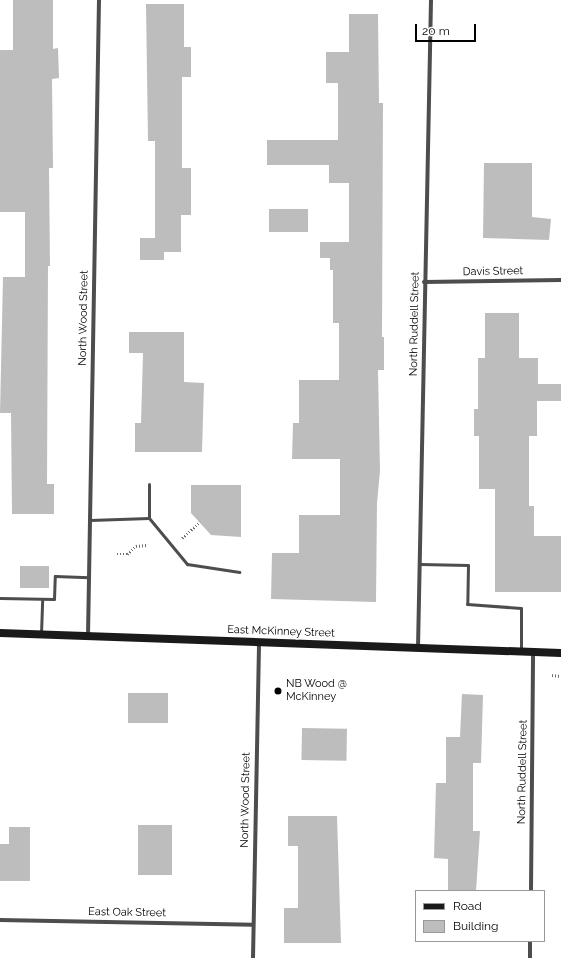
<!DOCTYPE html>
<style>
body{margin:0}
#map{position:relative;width:561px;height:958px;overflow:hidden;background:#fff;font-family:Raleway,sans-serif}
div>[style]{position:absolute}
.building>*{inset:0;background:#bdbdbd;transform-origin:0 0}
.path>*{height:2.5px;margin-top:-1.25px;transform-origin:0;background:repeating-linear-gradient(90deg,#6f6f6f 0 1px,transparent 0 3px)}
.service>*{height:3px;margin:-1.5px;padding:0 1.5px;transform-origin:1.5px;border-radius:1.5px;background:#4d4d4d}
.minor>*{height:4px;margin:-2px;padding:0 2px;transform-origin:2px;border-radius:2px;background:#4d4d4d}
.secondary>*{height:8px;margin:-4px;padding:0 4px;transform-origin:4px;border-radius:4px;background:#1a1a1a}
.dots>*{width:11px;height:11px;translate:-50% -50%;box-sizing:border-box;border:2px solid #fff;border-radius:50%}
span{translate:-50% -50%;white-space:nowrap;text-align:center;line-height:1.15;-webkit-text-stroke:3.5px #fff;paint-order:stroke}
.street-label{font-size:11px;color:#000}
.poi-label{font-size:11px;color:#000}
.left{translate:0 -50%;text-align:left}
.legend{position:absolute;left:415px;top:890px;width:130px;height:52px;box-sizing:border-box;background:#fff;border:1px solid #999;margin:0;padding:5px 7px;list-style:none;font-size:12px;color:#000}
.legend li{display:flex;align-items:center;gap:8px;height:20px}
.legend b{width:20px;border:1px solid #999}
.scale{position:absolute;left:415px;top:24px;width:61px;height:18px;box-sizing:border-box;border:2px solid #000;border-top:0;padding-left:5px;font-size:12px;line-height:14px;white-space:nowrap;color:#000;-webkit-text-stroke:3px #fff;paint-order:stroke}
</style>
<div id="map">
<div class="building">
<i style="clip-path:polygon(13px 0,53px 0,53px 49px,58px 48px,59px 78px,52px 79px,53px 168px,49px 168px,50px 266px,48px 266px,47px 484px,54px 484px,54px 514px,12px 514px,11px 413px,0 413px,3px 277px,25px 277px,25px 212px,0 212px,0 50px,13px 50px)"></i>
<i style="clip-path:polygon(146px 4px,184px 4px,184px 47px,191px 47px,191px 77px,182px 77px,182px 168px,191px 168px,191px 215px,181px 215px,181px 252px,164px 252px,164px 260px,140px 260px,140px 238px,155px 238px,155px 141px,148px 141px)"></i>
<i style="clip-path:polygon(349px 14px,378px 14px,379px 103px,383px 103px,382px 337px,384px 337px,384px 370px,378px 370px,380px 471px,377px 503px,376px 602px,271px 599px,272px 553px,299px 553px,299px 515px,340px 515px,340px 459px,292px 459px,293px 423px,299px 423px,299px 380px,339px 380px,339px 323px,333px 323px,333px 270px,330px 270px,330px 258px,320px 258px,320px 242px,349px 242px,349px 183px,329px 183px,329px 165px,267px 165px,267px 140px,338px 140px,338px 83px,326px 83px,326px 52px,349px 52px)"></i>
<i style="clip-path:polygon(484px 163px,532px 163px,532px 217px,551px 219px,549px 240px,483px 238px)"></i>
<i style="left:269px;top:209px;width:39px;height:23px"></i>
<i style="clip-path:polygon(485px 313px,519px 313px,519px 358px,538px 358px,538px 384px,561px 384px,561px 401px,537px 401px,537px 436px,529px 436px,529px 506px,534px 506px,534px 536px,561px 536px,561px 592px,495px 592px,495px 489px,479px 489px,479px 436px,474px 436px,474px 409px,478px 409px,478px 358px,485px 358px)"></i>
<i style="clip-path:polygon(129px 332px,184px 332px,184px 382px,204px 383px,202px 452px,135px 452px,135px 423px,141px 423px,143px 353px,129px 353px)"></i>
<i style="clip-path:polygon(191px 485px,241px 485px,241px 537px,211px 535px,191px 513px)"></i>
<i style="left:20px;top:566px;width:29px;height:22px"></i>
<i style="left:168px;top:693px;width:30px;height:40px;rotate:90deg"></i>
<i style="clip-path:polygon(462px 694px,483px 695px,481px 763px,473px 763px,473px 831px,480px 831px,476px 891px,448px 891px,448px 859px,434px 858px,436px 783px,446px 783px,446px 737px,460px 737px)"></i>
<i style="left:302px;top:728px;width:45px;height:32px;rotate:1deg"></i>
<i style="clip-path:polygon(288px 816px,337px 816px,341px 943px,284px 943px,284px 908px,298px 908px,298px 846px,288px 846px)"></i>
<i style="left:138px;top:825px;width:34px;height:50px"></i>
<i style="clip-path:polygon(9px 827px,30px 827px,30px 881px,0 881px,0 844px,9px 844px)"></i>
</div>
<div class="path">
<i style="left:182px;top:538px;width:24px;rotate:-42deg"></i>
<i style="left:117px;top:554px;width:10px"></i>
<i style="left:127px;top:554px;width:12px;rotate:-42deg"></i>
<i style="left:136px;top:546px;width:11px;rotate:-5deg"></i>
<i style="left:552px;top:675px;width:9px;rotate:6deg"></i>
</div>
<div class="service">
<i style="left:149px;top:484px;width:34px;rotate:90deg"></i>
<i style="left:90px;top:520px;width:59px;rotate:-1.9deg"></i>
<i style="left:149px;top:518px;width:60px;rotate:50.4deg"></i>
<i style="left:187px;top:564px;width:53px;rotate:8.7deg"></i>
<i style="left:420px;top:564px;width:48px;rotate:1.2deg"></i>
<i style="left:468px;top:565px;width:39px;rotate:91deg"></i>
<i style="left:467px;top:604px;width:54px;rotate:4.2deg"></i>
<i style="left:521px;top:608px;width:43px;rotate:90deg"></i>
<i style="left:0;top:598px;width:54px;rotate:1.1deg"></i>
<i style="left:54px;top:599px;width:23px;rotate:-88deg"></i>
<i style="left:55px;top:576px;width:34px;rotate:2deg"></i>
<i style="left:41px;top:634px;width:35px;rotate:-88deg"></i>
</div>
<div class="minor">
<i style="left:424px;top:282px;width:137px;rotate:-0.8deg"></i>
<i style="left:88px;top:636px;width:636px;rotate:-89.01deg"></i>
<i style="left:418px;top:648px;width:648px;rotate:-88.85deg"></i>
<i style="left:531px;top:891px;width:238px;rotate:-89.5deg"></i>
<i style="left:0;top:920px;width:253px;rotate:1.1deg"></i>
<i style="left:253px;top:958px;width:316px;rotate:-88.9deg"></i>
<i style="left:530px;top:958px;width:17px;rotate:-90deg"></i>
</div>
<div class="secondary">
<i style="left:0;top:633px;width:561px;rotate:2.04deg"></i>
</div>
<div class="dots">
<i style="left:278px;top:691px;background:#000"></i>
</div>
<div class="street-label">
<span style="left:493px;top:272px;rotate:-1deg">Davis Street</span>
<span style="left:84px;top:318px;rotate:-89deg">North Wood Street</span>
<span style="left:415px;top:324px;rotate:-89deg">North Ruddell Street</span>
<span style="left:281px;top:632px;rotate:2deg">East McKinney Street</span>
<span style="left:523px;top:772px;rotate:-89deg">North Ruddell Street</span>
<span style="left:246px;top:800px;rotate:-89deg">North Wood Street</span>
<span style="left:127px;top:913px;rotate:1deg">East Oak Street</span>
</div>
<div class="poi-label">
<span class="left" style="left:286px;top:691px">NB Wood @<br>McKinney</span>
</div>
<ul class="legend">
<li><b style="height:5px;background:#1a1a1a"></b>Road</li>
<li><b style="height:11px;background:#bdbdbd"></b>Building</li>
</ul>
<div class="scale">20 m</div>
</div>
